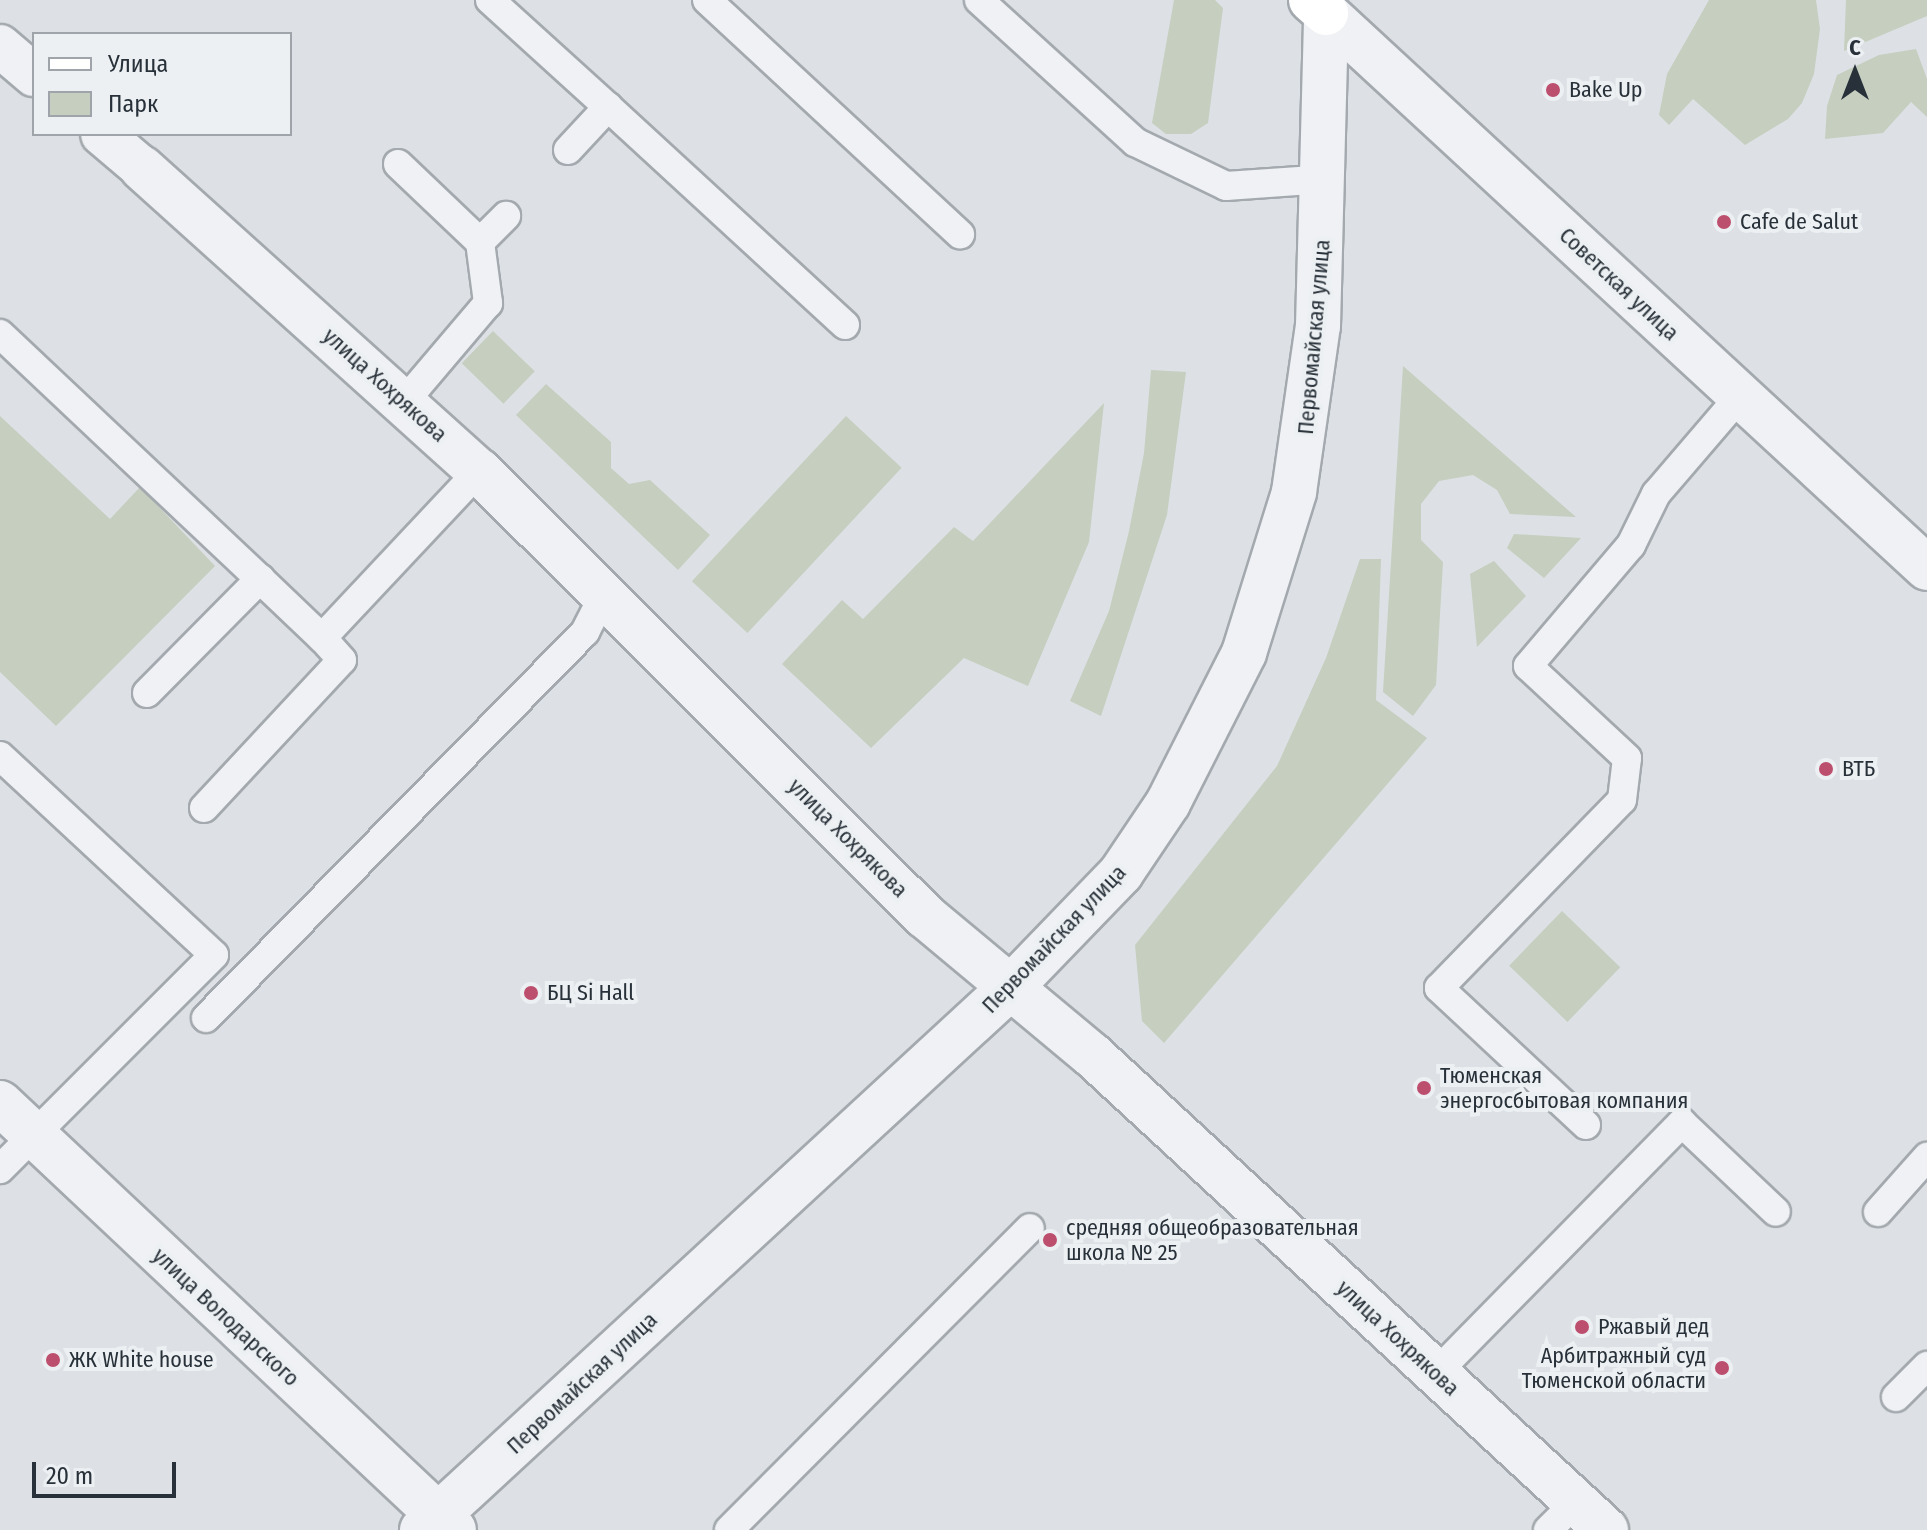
<!DOCTYPE html>
<meta charset="utf-8">
<style>
body{margin:0}
#map{position:relative;width:1927px;height:1530px;overflow:hidden;background:#dde1e5;font-family:"Fira Sans Condensed",sans-serif}
div>[style]{position:absolute}
.green>*{inset:0;background:#c5cebf;transform-origin:0 0}
.roads{filter:drop-shadow(2px 0 #a3a9ae) drop-shadow(-2px 0 #a3a9ae) drop-shadow(0 2px #a3a9ae) drop-shadow(0 -2px #a3a9ae)}
.service>*{height:28px;margin:-14px;padding:0 14px;transform-origin:14px;border-radius:14px;background:#eff1f4}
.pedestrian>*{height:42px;margin:-21px;padding:0 21px;transform-origin:21px;border-radius:21px;background:#eff1f4}
.minor>*{height:44px;margin:-22px;padding:0 22px;transform-origin:22px;border-radius:22px;background:#eff1f4}
.tertiary>*{height:44px;margin:-22px;padding:0 22px;transform-origin:22px;border-radius:22px;background:#eff1f4}
.secondary>*{height:44px;margin:-22px;padding:0 22px;transform-origin:22px;border-radius:22px;background:#fff}
.dots>*{width:22px;height:22px;translate:-50% -50%;box-sizing:border-box;border:4px solid #ecf0f3;border-radius:50%}
span{translate:-50% -50%;white-space:nowrap;text-align:center;line-height:1.15;-webkit-text-stroke:8px #ecf0f3;paint-order:stroke}
.poi-label{font-size:22px;color:#283139}
.left{translate:0 -50%;text-align:left}
.right{translate:-100% -50%;text-align:right}
.street-label{font-size:22px;color:#283139}
.legend{position:absolute;left:32px;top:32px;width:260px;height:104px;box-sizing:border-box;background:#ecf0f3;border:2px solid #9ea4a9;margin:0;padding:10px 14px;list-style:none;font-size:24px;color:#283139}
.legend li{display:flex;align-items:center;gap:16px;height:40px}
.legend b{width:40px;border:2px solid #9ea4a9}
.north{position:absolute;left:1815px;top:32px;width:80px;height:80px;-webkit-text-stroke:6px #ecf0f3;paint-order:stroke;rotate:0deg;font-size:22px;font-weight:700;line-height:32px;text-align:center;color:#283139}
.north::after{content:'';display:block;margin:auto;width:28px;height:36px;background:#283139;clip-path:polygon(50% 0,100% 100%,50% 72%,0 100%)}
.scale{position:absolute;left:32px;top:1462px;width:144px;height:36px;box-sizing:border-box;border:4px solid #283139;border-top:0;padding-left:10px;font-size:24px;line-height:28px;white-space:nowrap;color:#283139;-webkit-text-stroke:6px #ecf0f3;paint-order:stroke}
</style>
<div id="map">
<div class="green">
<i style="clip-path:polygon(1174px 0,1215px 0,1223px 8px,1208px 123px,1191px 134px,1166px 134px,1152px 123px)"></i>
<i style="clip-path:polygon(1709px 0,1816px 0,1820px 29px,1814px 74px,1802px 103px,1788px 119px,1745px 145px,1693px 99px,1669px 125px,1659px 115px,1667px 74px)"></i>
<i style="clip-path:polygon(1846px 0,1927px 0,1927px 16px,1844px 51px)"></i>
<i style="clip-path:polygon(1916px 49px,1927px 79px,1927px 117px,1911px 102px,1883px 133px,1825px 139px,1827px 106px,1837px 75px,1879px 55px)"></i>
<i style="left:493px;top:331px;width:58px;height:45px;rotate:44deg"></i>
<i style="clip-path:polygon(1403px 366px,1576px 517px,1510px 514px,1497px 490px,1473px 475px,1439px 481px,1421px 504px,1421px 540px,1443px 562px,1436px 685px,1413px 716px,1383px 692px)"></i>
<i style="clip-path:polygon(1151px 370px,1186px 372px,1167px 515px,1101px 716px,1070px 701px,1109px 611px,1129px 531px,1144px 453px)"></i>
<i style="clip-path:polygon(546px 384px,611px 442px,611px 468px,629px 484px,650px 480px,710px 535px,678px 570px,516px 415px)"></i>
<i style="clip-path:polygon(1104px 403px,1089px 542px,1028px 686px,964px 658px,871px 748px,782px 664px,842px 600px,863px 619px,954px 527px,973px 541px)"></i>
<i style="clip-path:polygon(0 416px,110px 519px,140px 487px,215px 566px,56px 726px,0 672px)"></i>
<i style="left:846px;top:416px;width:76px;height:226px;rotate:43deg"></i>
<i style="clip-path:polygon(1514px 534px,1581px 538px,1544px 578px,1507px 548px)"></i>
<i style="clip-path:polygon(1360px 559px,1381px 559px,1376px 700px,1427px 738px,1164px 1043px,1142px 1021px,1135px 945px,1277px 766px,1326px 658px)"></i>
<i style="clip-path:polygon(1494px 561px,1526px 596px,1477px 647px,1470px 574px)"></i>
<i style="left:1562px;top:911px;width:81px;height:76px;rotate:44deg"></i>
</div>
<div class="roads">
<div class="service">
<i style="left:490px;top:0;width:159px;rotate:42.2deg"></i>
<i style="left:707px;top:0;width:345px;rotate:42.8deg"></i>
<i style="left:979px;top:0;width:211px;rotate:42.3deg"></i>
<i style="left:1135px;top:142px;width:101px;rotate:25.8deg"></i>
<i style="left:1226px;top:186px;width:99px;rotate:-4deg"></i>
<i style="left:568px;top:150px;width:59px;rotate:-47.1deg"></i>
<i style="left:608px;top:107px;width:322px;rotate:42.6deg"></i>
<i style="left:398px;top:164px;width:113px;rotate:43.6deg"></i>
<i style="left:480px;top:242px;width:62px;rotate:82.5deg"></i>
<i style="left:488px;top:303px;width:130px;rotate:130.3deg"></i>
<i style="left:480px;top:242px;width:37px;rotate:-45deg"></i>
<i style="left:0;top:334px;width:357px;rotate:43.3deg"></i>
<i style="left:147px;top:693px;width:161px;rotate:-45.3deg"></i>
<i style="left:260px;top:579px;width:86px;rotate:43.6deg"></i>
<i style="left:0;top:756px;width:292px;rotate:42.9deg"></i>
<i style="left:214px;top:955px;width:303px;rotate:135deg"></i>
<i style="left:204px;top:808px;width:202px;rotate:-47deg"></i>
<i style="left:342px;top:660px;width:30px;rotate:-132deg"></i>
<i style="left:322px;top:638px;width:229px;rotate:-46.8deg"></i>
<i style="left:206px;top:1018px;width:541px;rotate:-45.52deg"></i>
<i style="left:585px;top:632px;width:44px;rotate:-62.9deg"></i>
<i style="left:1586px;top:1125px;width:201px;rotate:-137deg"></i>
<i style="left:1439px;top:988px;width:262px;rotate:-45.8deg"></i>
<i style="left:1622px;top:800px;width:42px;rotate:-83.2deg"></i>
<i style="left:1627px;top:758px;width:135px;rotate:-137.1deg"></i>
<i style="left:1528px;top:666px;width:159px;rotate:-49.6deg"></i>
<i style="left:1631px;top:545px;width:57px;rotate:-63.9deg"></i>
<i style="left:1656px;top:494px;width:129px;rotate:-49.4deg"></i>
<i style="left:1878px;top:1212px;width:74px;rotate:-48.3deg"></i>
<i style="left:1436px;top:1373px;width:351px;rotate:-45.5deg"></i>
<i style="left:1682px;top:1123px;width:129px;rotate:43.4deg"></i>
<i style="left:1896px;top:1397px;width:44px;rotate:-45deg"></i>
<i style="left:729px;top:1530px;width:426px;rotate:-45.1deg"></i>
<i style="left:1548px;top:1530px;width:40px;rotate:-45deg"></i>
</div>
<div class="pedestrian">
<i style="left:0;top:46px;width:45px;rotate:40.5deg"></i>
<i style="left:102px;top:134px;width:52px;rotate:40.4deg"></i>
</div>
<div class="minor">
<i style="left:142px;top:168px;width:453px;rotate:42deg"></i>
<i style="left:479px;top:471px;width:630px;rotate:44.94deg"></i>
<i style="left:925px;top:916px;width:217px;rotate:39.8deg"></i>
<i style="left:1092px;top:1055px;width:700px;rotate:42.74deg"></i>
<i style="left:0;top:1103px;width:623px;rotate:43.24deg"></i>
</div>
<div class="tertiary">
<i style="left:1326px;top:13px;width:818px;rotate:42.72deg"></i>
<i style="left:422px;top:1530px;width:804px;rotate:-42.68deg"></i>
<i style="left:1013px;top:985px;width:156px;rotate:-46deg"></i>
<i style="left:1121px;top:873px;width:84px;rotate:-56.1deg"></i>
<i style="left:1168px;top:803px;width:168px;rotate:-63.1deg"></i>
<i style="left:1244px;top:653px;width:169px;rotate:-72.7deg"></i>
<i style="left:1294px;top:492px;width:168px;rotate:-81.8deg"></i>
<i style="left:1318px;top:326px;width:313px;rotate:-88.5deg"></i>
</div>
<div class="secondary">
<i style="left:1311px;top:0;width:20px;rotate:41deg"></i>
</div>
</div>
<div class="dots">
<i style="left:1553px;top:90px;background:#bc4f6e"></i>
<i style="left:1724px;top:222px;background:#bc4f6e"></i>
<i style="left:1826px;top:769px;background:#bc4f6e"></i>
<i style="left:531px;top:993px;background:#bc4f6e"></i>
<i style="left:1424px;top:1088px;background:#bc4f6e"></i>
<i style="left:1050px;top:1240px;background:#bc4f6e"></i>
<i style="left:1582px;top:1327px;background:#bc4f6e"></i>
<i style="left:53px;top:1360px;background:#bc4f6e"></i>
<i style="left:1722px;top:1368px;background:#bc4f6e"></i>
</div>
<div class="poi-label">
<span class="left" style="left:1569px;top:90px">Bake Up</span>
<span class="left" style="left:1740px;top:222px">Cafe de Salut</span>
<span class="left" style="left:1842px;top:769px">ВТБ</span>
<span class="left" style="left:547px;top:993px">БЦ Si Hall</span>
<span class="left" style="left:1440px;top:1088px">Тюменская<br>энергосбытовая компания</span>
<span class="left" style="left:1066px;top:1240px">средняя общеобразовательная<br>школа № 25</span>
<span class="left" style="left:1598px;top:1327px">Ржавый дед</span>
<span class="right" style="left:1706px;top:1368px">Арбитражный суд<br>Тюменской области</span>
<span class="left" style="left:69px;top:1360px">ЖК White house</span>
</div>
<div class="street-label">
<span style="left:1619px;top:284px;rotate:43deg">Советская улица</span>
<span style="left:1314px;top:337px;rotate:-85deg">Первомайская улица</span>
<span style="left:385px;top:385px;rotate:42deg">улица Хохрякова</span>
<span style="left:848px;top:838px;rotate:45deg">улица Хохрякова</span>
<span style="left:1054px;top:939px;rotate:-46deg">Первомайская улица</span>
<span style="left:226px;top:1317px;rotate:43deg">улица Володарского</span>
<span style="left:1398px;top:1338px;rotate:43deg">улица Хохрякова</span>
<span style="left:582px;top:1383px;rotate:-43deg">Первомайская улица</span>
</div>
<ul class="legend">
<li><b style="height:10px;background:#fff"></b>Улица</li>
<li><b style="height:22px;background:#c5cebf"></b>Парк</li>
</ul>
<div class="north">С</div>
<div class="scale">20 m</div>
</div>
